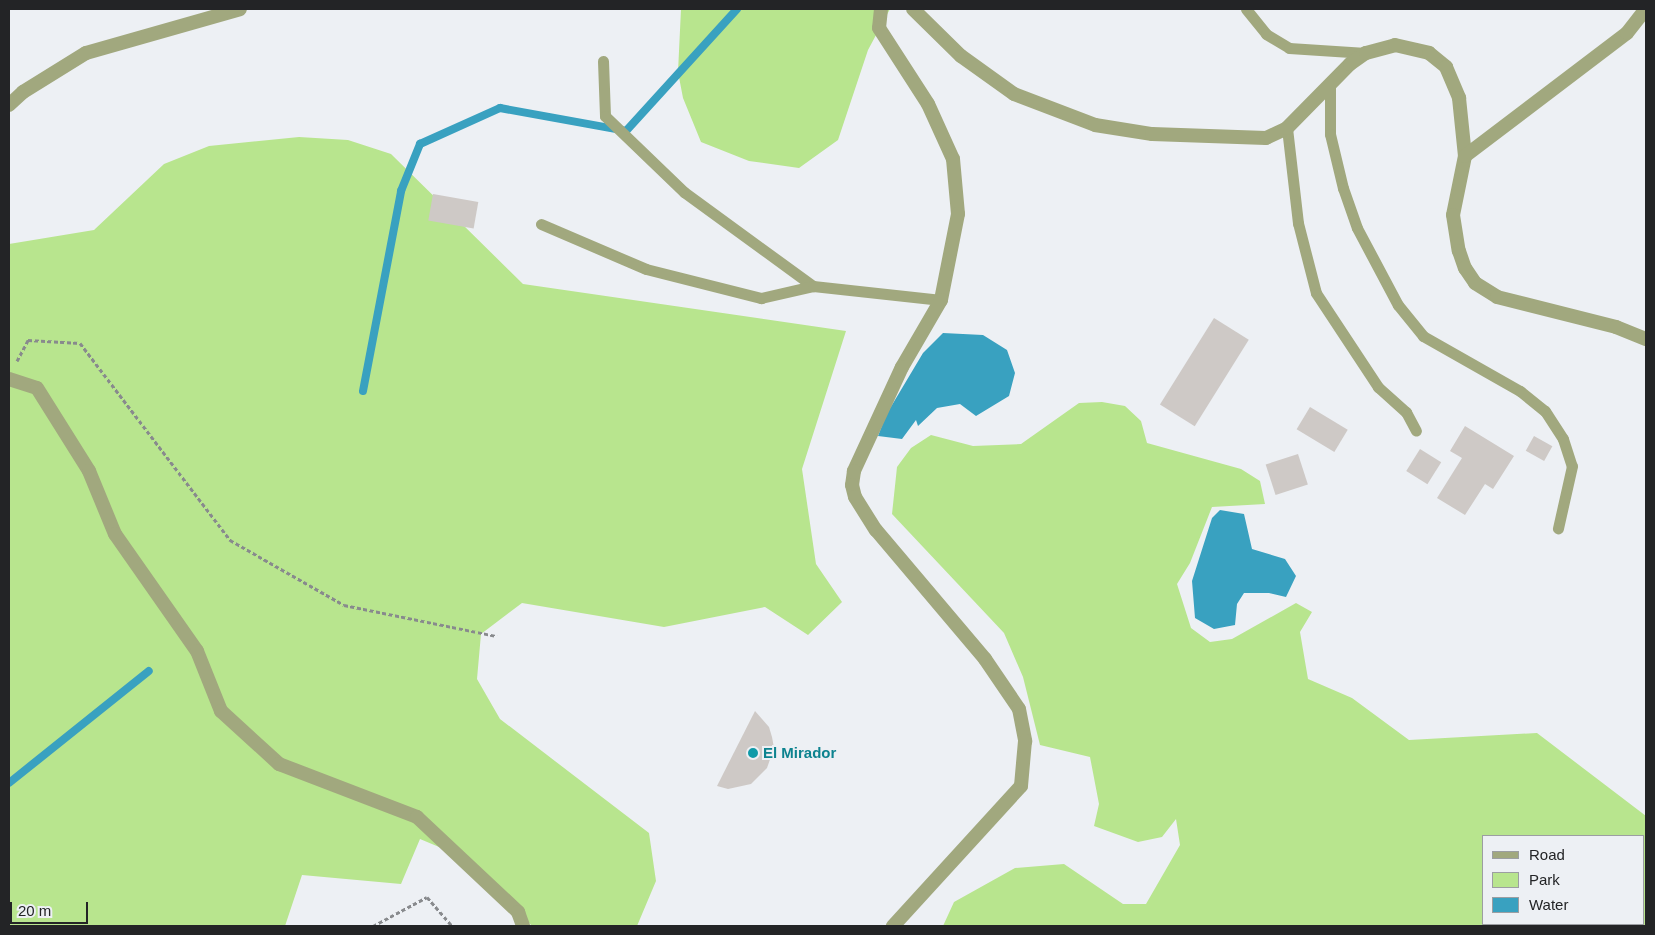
<!DOCTYPE html>
<style>
body{margin:0}
#map{position:relative;width:1655px;height:935px;overflow:hidden;background:#edf0f4;font-family:Helvetica,sans-serif}
div>[style]{position:absolute}
.green>*{inset:0;background:#b8e58e}
.water>*{inset:0;background:#39a1c0}
.stream>*{height:8px;margin:-4px;padding:0 4px;transform-origin:4px;border-radius:4px;background:#39a1c0}
.building>*{inset:0;background:#cec9c6;transform-origin:0 0}
.path>*{height:3px;margin-top:-1.5px;transform-origin:0;background:repeating-linear-gradient(90deg,#888a8d 0 4px,transparent 0 6.5px)}
.service>*{height:11px;margin:-5.5px;padding:0 5.5px;transform-origin:5.5px;border-radius:5.5px;background:#a1a87e}
.minor>*{height:14px;margin:-7px;padding:0 7px;transform-origin:7px;border-radius:7px;background:#a1a87e}
.dots>*{width:14px;height:14px;translate:-50% -50%;box-sizing:border-box;border:2px solid #edf0f4;border-radius:50%}
span{translate:-50% -50%;white-space:nowrap;text-align:center;line-height:1.15;-webkit-text-stroke:4px #edf0f4;paint-order:stroke}
.culture-label{font-size:15px;color:#0d838f;font-weight:700}
.left{translate:0 -50%;text-align:left}
.frame{position:absolute;inset:0;border:10px solid #232426;pointer-events:none}
.legend{position:absolute;left:1482px;top:835px;width:162px;height:90px;box-sizing:border-box;background:#edf0f4;border:1px solid #9c9ea2;margin:0;padding:6px 9px;list-style:none;font-size:15px;color:#232426}
.legend li{display:flex;align-items:center;gap:10px;height:25px}
.legend b{width:25px;border:1px solid #9c9ea2}
.scale{position:absolute;left:10px;top:902px;width:78px;height:22px;box-sizing:border-box;border:2px solid #232426;border-top:0;padding-left:6px;font-size:15px;line-height:18px;white-space:nowrap;color:#232426;-webkit-text-stroke:4px #edf0f4;paint-order:stroke}
</style>
<div id="map">
<div class="green">
<i style="clip-path:polygon(681px 9px,890px 9px,868px 50px,838px 140px,799px 168px,749px 161px,701px 142px,683px 98px,678px 72px)"></i>
<i style="clip-path:polygon(299px 137px,348px 140px,391px 154px,523px 284px,846px 331px,802px 469px,816px 564px,842px 602px,808px 635px,765px 607px,664px 627px,522px 603px,481px 634px,477px 679px,500px 719px,649px 833px,656px 881px,637px 926px,532px 926px,470px 860px,420px 839px,401px 884px,302px 875px,285px 926px,9px 926px,9px 244px,94px 230px,164px 164px,209px 146px)"></i>
<i style="clip-path:polygon(evenodd,1102px 402px,1125px 406px,1141px 421px,1147px 443px,1241px 469px,1260px 481px,1265px 504px,1212px 507px,1190px 563px,1177px 584px,1191px 628px,1210px 642px,1232px 639px,1296px 603px,1312px 612px,1300px 632px,1308px 679px,1352px 698px,1409px 740px,1537px 733px,1646px 816px,1646px 926px,943px 926px,954px 902px,1015px 868px,1064px 864px,1123px 904px,1146px 904px,1180px 845px,1176px 819px,1162px 837px,1138px 842px,1094px 826px,1099px 804px,1090px 757px,1040px 745px,1023px 677px,1004px 633px,892px 514px,897px 467px,911px 448px,931px 435px,973px 446px,1021px 444px,1079px 403px,1102px 402px,1484px 836px,1644px 836px,1644px 924px,1484px 924px,1484px 836px)"></i>
</div>
<div class="water">
<i style="clip-path:polygon(943px 333px,983px 335px,1007px 350px,1015px 373px,1009px 396px,976px 416px,960px 404px,937px 408px,918px 426px,916px 420px,902px 439px,878px 436px,886px 415px,923px 353px)"></i>
<i style="clip-path:polygon(1220px 510px,1244px 514px,1252px 549px,1285px 559px,1296px 576px,1286px 597px,1269px 593px,1244px 593px,1237px 604px,1235px 625px,1214px 629px,1195px 618px,1192px 581px,1212px 518px)"></i>
</div>
<div class="stream">
<i style="left:363px;top:391px;width:204px;rotate:-79.2deg"></i>
<i style="left:401px;top:191px;width:51px;rotate:-68deg"></i>
<i style="left:420px;top:144px;width:88px;rotate:-24.2deg"></i>
<i style="left:500px;top:108px;width:128px;rotate:10.3deg"></i>
<i style="left:626px;top:131px;width:165px;rotate:-47.7deg"></i>
<i style="left:9px;top:783px;width:179px;rotate:-38.7deg"></i>
</div>
<div class="building">
<i style="left:433px;top:194px;width:46px;height:27px;rotate:10deg"></i>
<i style="left:1214px;top:318px;width:41px;height:102px;rotate:32deg"></i>
<i style="left:1310px;top:407px;width:44px;height:26px;rotate:31deg"></i>
<i style="clip-path:polygon(1465px 426px,1514px 456px,1493px 489px,1485px 484px,1465px 515px,1437px 498px,1462px 458px,1450px 451px)"></i>
<i style="left:1534px;top:436px;width:21px;height:17px;rotate:29deg"></i>
<i style="left:1420px;top:449px;width:25px;height:26px;rotate:32deg"></i>
<i style="left:1298px;top:454px;width:32px;height:34px;rotate:72deg"></i>
<i style="clip-path:polygon(755px 711px,769px 727px,772px 737px,774px 748px,767px 768px,751px 784px,728px 789px,717px 786px)"></i>
</div>
<div class="path">
<i style="left:17px;top:361px;width:24px;rotate:-62deg"></i>
<i style="left:28px;top:340px;width:52px;rotate:3.3deg"></i>
<i style="left:80px;top:343px;width:248px;rotate:52.7deg"></i>
<i style="left:230px;top:540px;width:131px;rotate:29.7deg"></i>
<i style="left:344px;top:605px;width:156px;rotate:11.5deg"></i>
<i style="left:373px;top:926px;width:61px;rotate:-28.2deg"></i>
<i style="left:427px;top:897px;width:38px;rotate:49deg"></i>
</div>
<div class="service">
<i style="left:1246px;top:9px;width:32px;rotate:51deg"></i>
<i style="left:1266px;top:34px;width:27px;rotate:31deg"></i>
<i style="left:1289px;top:48px;width:77px;rotate:3.7deg"></i>
<i style="left:603px;top:61px;width:55px;rotate:87.9deg"></i>
<i style="left:605px;top:116px;width:110px;rotate:43.9deg"></i>
<i style="left:684px;top:192px;width:160px;rotate:36.1deg"></i>
<i style="left:1330px;top:84px;width:50px;rotate:90deg"></i>
<i style="left:1330px;top:134px;width:56px;rotate:76.5deg"></i>
<i style="left:1343px;top:188px;width:42px;rotate:70.7deg"></i>
<i style="left:1357px;top:228px;width:87px;rotate:62deg"></i>
<i style="left:1398px;top:305px;width:40px;rotate:51deg"></i>
<i style="left:1423px;top:336px;width:112px;rotate:29.6deg"></i>
<i style="left:1520px;top:391px;width:32px;rotate:39deg"></i>
<i style="left:1545px;top:411px;width:33px;rotate:57deg"></i>
<i style="left:1563px;top:439px;width:28px;rotate:72deg"></i>
<i style="left:1572px;top:466px;width:64px;rotate:102.7deg"></i>
<i style="left:1287px;top:128px;width:96px;rotate:83.4deg"></i>
<i style="left:1298px;top:223px;width:72px;rotate:75.6deg"></i>
<i style="left:1316px;top:293px;width:113px;rotate:56.6deg"></i>
<i style="left:1378px;top:387px;width:38px;rotate:42deg"></i>
<i style="left:1406px;top:412px;width:21px;rotate:62deg"></i>
<i style="left:541px;top:224px;width:114px;rotate:23.2deg"></i>
<i style="left:646px;top:269px;width:119px;rotate:14.2deg"></i>
<i style="left:761px;top:298px;width:53px;rotate:-13deg"></i>
<i style="left:813px;top:286px;width:129px;rotate:6.2deg"></i>
</div>
<div class="minor">
<i style="left:881px;top:9px;width:19px;rotate:96deg"></i>
<i style="left:879px;top:28px;width:90px;rotate:57.2deg"></i>
<i style="left:928px;top:104px;width:60px;rotate:65.6deg"></i>
<i style="left:953px;top:159px;width:55px;rotate:84.8deg"></i>
<i style="left:958px;top:214px;width:88px;rotate:101.2deg"></i>
<i style="left:941px;top:300px;width:78px;rotate:120.2deg"></i>
<i style="left:902px;top:367px;width:115px;rotate:114.8deg"></i>
<i style="left:854px;top:471px;width:14px;rotate:98deg"></i>
<i style="left:852px;top:485px;width:12px;rotate:76deg"></i>
<i style="left:855px;top:497px;width:39px;rotate:58deg"></i>
<i style="left:876px;top:530px;width:169px;rotate:49.8deg"></i>
<i style="left:985px;top:659px;width:60px;rotate:55.8deg"></i>
<i style="left:1019px;top:709px;width:33px;rotate:79deg"></i>
<i style="left:1025px;top:741px;width:45px;rotate:95.1deg"></i>
<i style="left:1021px;top:786px;width:190px;rotate:132.4deg"></i>
<i style="left:913px;top:9px;width:67px;rotate:44.4deg"></i>
<i style="left:961px;top:56px;width:65px;rotate:35.6deg"></i>
<i style="left:1014px;top:94px;width:87px;rotate:20.9deg"></i>
<i style="left:1095px;top:125px;width:58px;rotate:9deg"></i>
<i style="left:1152px;top:134px;width:114px;rotate:2deg"></i>
<i style="left:1266px;top:138px;width:23px;rotate:-25deg"></i>
<i style="left:1287px;top:128px;width:90px;rotate:-45.5deg"></i>
<i style="left:1350px;top:64px;width:19px;rotate:-35deg"></i>
<i style="left:1366px;top:53px;width:30px;rotate:-15deg"></i>
<i style="left:1395px;top:45px;width:35px;rotate:13deg"></i>
<i style="left:1429px;top:53px;width:22px;rotate:39deg"></i>
<i style="left:1446px;top:67px;width:34px;rotate:67deg"></i>
<i style="left:1459px;top:98px;width:58px;rotate:84.1deg"></i>
<i style="left:1465px;top:156px;width:60px;rotate:101.5deg"></i>
<i style="left:1453px;top:215px;width:36px;rotate:81deg"></i>
<i style="left:1459px;top:251px;width:18px;rotate:71deg"></i>
<i style="left:1465px;top:268px;width:18px;rotate:56deg"></i>
<i style="left:1475px;top:283px;width:26px;rotate:32deg"></i>
<i style="left:1497px;top:297px;width:123px;rotate:14.1deg"></i>
<i style="left:1616px;top:327px;width:32px;rotate:22deg"></i>
<i style="left:9px;top:105px;width:19px;rotate:-43deg"></i>
<i style="left:23px;top:92px;width:74px;rotate:-31.8deg"></i>
<i style="left:86px;top:53px;width:160px;rotate:-15.9deg"></i>
<i style="left:1465px;top:156px;width:203px;rotate:-37.2deg"></i>
<i style="left:1627px;top:33px;width:31px;rotate:-52deg"></i>
<i style="left:9px;top:379px;width:29px;rotate:18deg"></i>
<i style="left:37px;top:388px;width:98px;rotate:57.9deg"></i>
<i style="left:89px;top:471px;width:68px;rotate:67.6deg"></i>
<i style="left:115px;top:534px;width:143px;rotate:55deg"></i>
<i style="left:197px;top:651px;width:65px;rotate:68.2deg"></i>
<i style="left:221px;top:711px;width:79px;rotate:42.4deg"></i>
<i style="left:279px;top:764px;width:148px;rotate:21deg"></i>
<i style="left:417px;top:817px;width:139px;rotate:43.2deg"></i>
<i style="left:518px;top:912px;width:15px;rotate:70deg"></i>
</div>
<div class="dots">
<i style="left:753px;top:753px;background:#0f9aa8"></i>
</div>
<div class="culture-label">
<span class="left" style="left:763px;top:753px">El Mirador</span>
</div>
<div class="frame"></div>
<ul class="legend">
<li><b style="height:6px;background:#a1a87e"></b>Road</li>
<li><b style="height:14px;background:#b8e58e"></b>Park</li>
<li><b style="height:14px;background:#39a1c0"></b>Water</li>
</ul>
<div class="scale">20 m</div>
</div>
